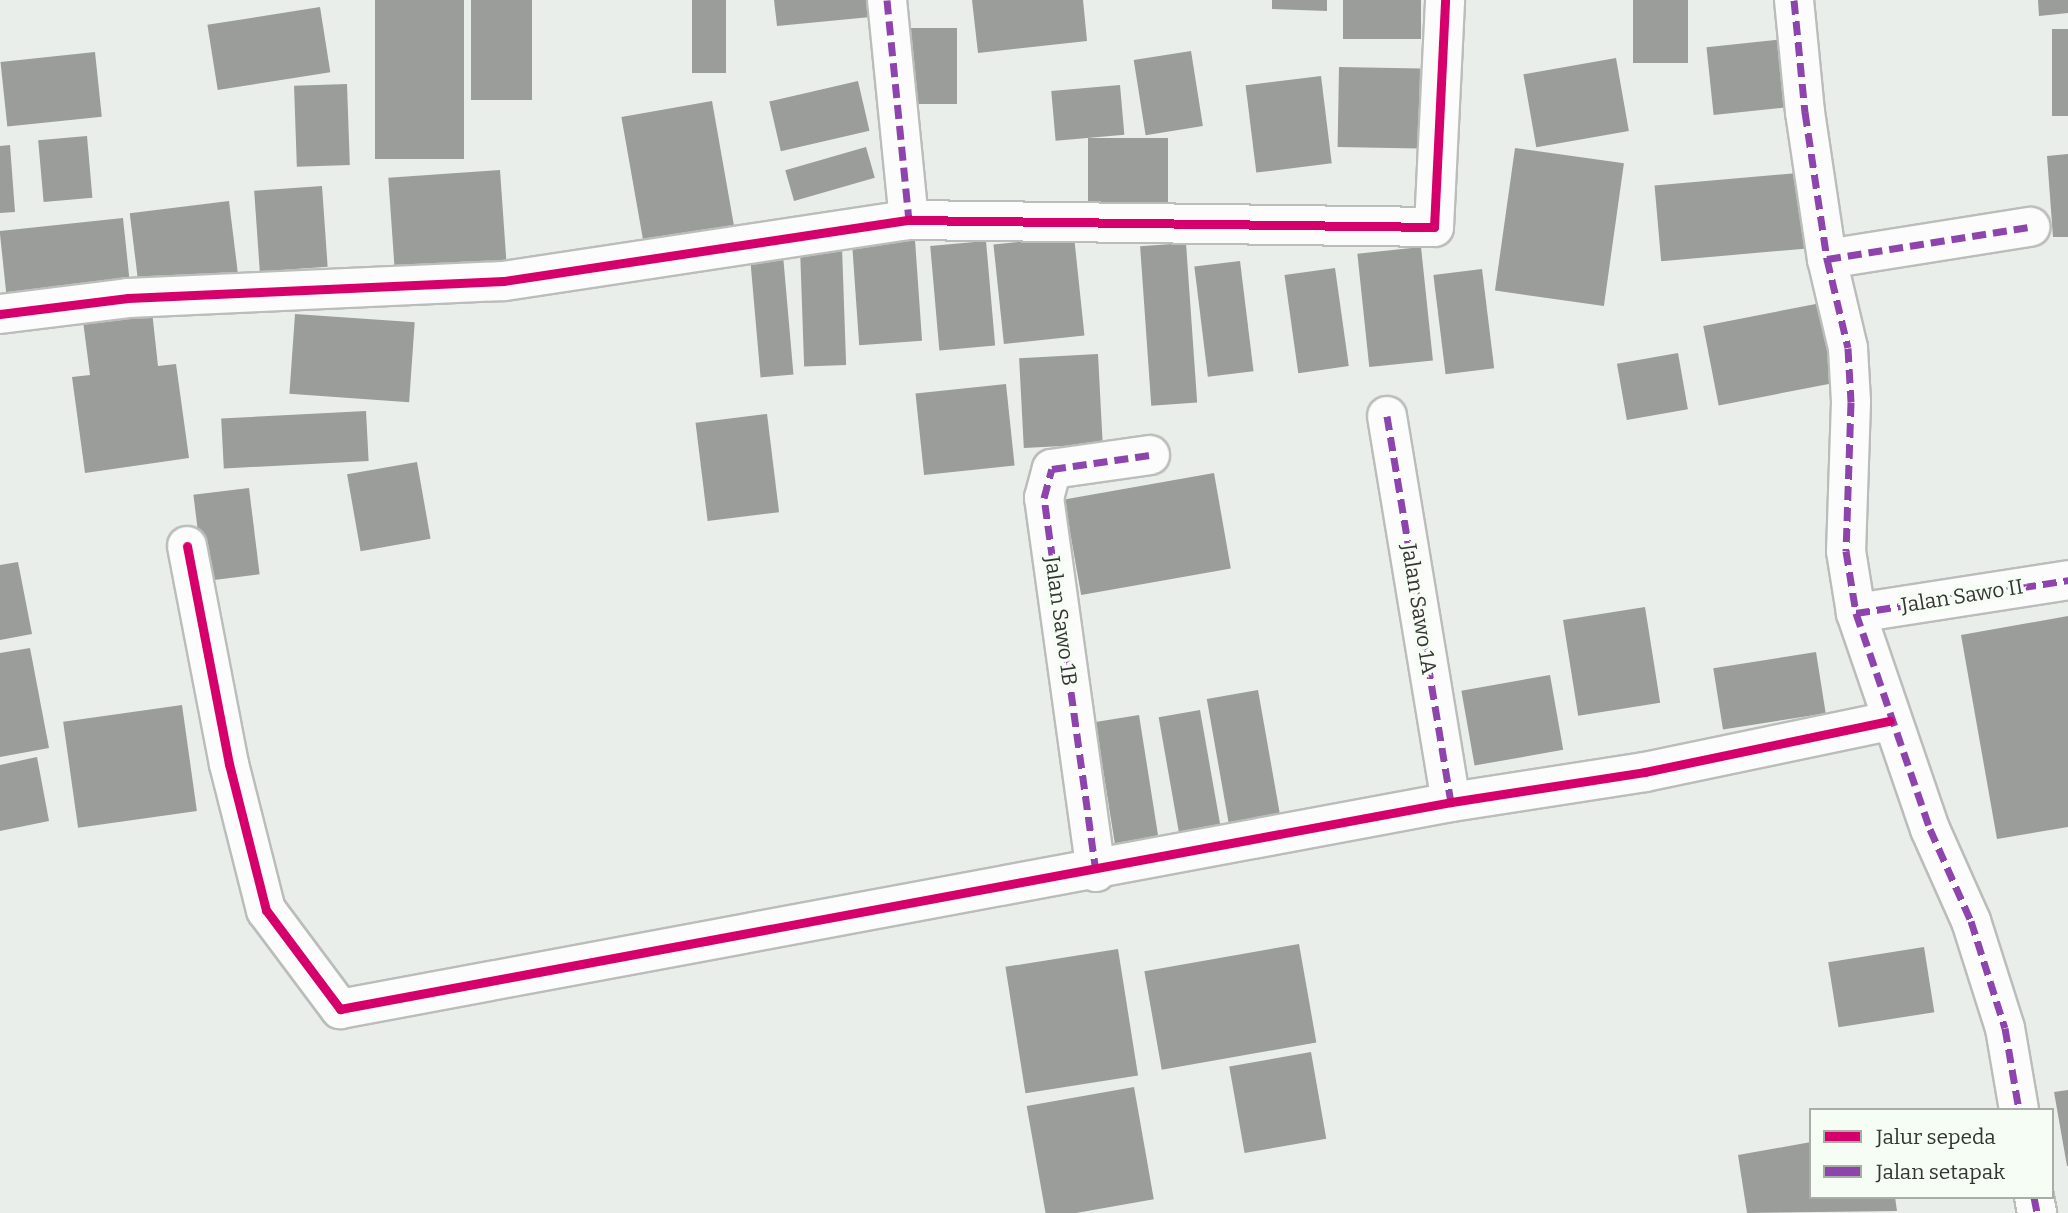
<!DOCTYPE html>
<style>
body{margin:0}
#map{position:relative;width:2068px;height:1213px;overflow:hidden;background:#eaeeea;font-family:Bitter,serif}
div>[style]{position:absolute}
.building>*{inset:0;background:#9a9d9a;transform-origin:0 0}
.roads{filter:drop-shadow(2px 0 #babdba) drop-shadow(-2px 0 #babdba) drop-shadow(0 2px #babdba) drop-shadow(0 -2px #babdba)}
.minor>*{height:38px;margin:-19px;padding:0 19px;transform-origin:19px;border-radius:19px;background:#fcfcfc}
.quiet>*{height:7px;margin-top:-3.5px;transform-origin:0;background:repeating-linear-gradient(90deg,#8e44ad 0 14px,transparent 0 21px)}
.cycleway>*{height:9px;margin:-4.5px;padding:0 4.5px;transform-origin:4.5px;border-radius:4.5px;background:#d6006c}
span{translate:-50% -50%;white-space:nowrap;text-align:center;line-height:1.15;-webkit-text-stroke:7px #f6fdf5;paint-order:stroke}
.street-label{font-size:21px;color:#323531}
.legend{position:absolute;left:1809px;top:1108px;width:245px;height:91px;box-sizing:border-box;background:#f6fdf5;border:2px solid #a8ada7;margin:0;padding:9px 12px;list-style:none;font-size:21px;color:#323531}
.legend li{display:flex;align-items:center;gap:14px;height:35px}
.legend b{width:35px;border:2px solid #a8ada7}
</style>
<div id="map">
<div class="building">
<i style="left:375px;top:0;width:89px;height:159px"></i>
<i style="left:471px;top:0;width:61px;height:100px"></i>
<i style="left:692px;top:0;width:34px;height:73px"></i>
<i style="clip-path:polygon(774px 0,880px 0,881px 16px,777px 26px)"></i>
<i style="clip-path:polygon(972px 0,1083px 0,1087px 41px,978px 53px)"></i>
<i style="clip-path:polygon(1272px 0,1327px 0,1327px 11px,1272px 9px)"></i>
<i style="left:1343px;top:0;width:78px;height:39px"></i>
<i style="left:1633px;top:0;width:55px;height:63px"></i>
<i style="clip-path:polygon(2038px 0,2068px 0,2068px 13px,2039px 16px)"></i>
<i style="left:320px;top:7px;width:66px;height:114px;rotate:81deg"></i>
<i style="left:908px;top:28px;width:49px;height:76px"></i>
<i style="left:2052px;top:29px;width:16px;height:87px"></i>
<i style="left:1795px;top:38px;width:68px;height:89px;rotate:84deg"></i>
<i style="left:1191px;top:51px;width:76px;height:58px;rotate:81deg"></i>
<i style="left:95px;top:52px;width:65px;height:95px;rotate:84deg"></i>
<i style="left:1616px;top:58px;width:74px;height:94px;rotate:80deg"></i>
<i style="left:1339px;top:67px;width:81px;height:80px;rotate:1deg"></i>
<i style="left:1321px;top:76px;width:88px;height:76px;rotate:83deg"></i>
<i style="left:858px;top:81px;width:51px;height:91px;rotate:77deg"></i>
<i style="left:347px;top:84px;width:81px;height:53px;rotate:88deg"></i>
<i style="left:1120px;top:85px;width:50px;height:69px;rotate:85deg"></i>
<i style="left:712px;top:101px;width:137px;height:92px;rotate:80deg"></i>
<i style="left:87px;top:136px;width:62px;height:49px;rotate:85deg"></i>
<i style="left:1168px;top:138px;width:81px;height:80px;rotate:90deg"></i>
<i style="clip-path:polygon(10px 145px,15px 212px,0 213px,0 146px)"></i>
<i style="left:866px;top:147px;width:32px;height:84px;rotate:74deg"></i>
<i style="left:1515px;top:148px;width:110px;height:144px;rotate:8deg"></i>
<i style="clip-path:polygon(2068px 154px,2068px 237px,2053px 237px,2047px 156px)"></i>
<i style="left:500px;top:170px;width:103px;height:112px;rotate:86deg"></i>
<i style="left:1798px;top:173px;width:76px;height:144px;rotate:85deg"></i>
<i style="left:322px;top:186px;width:81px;height:68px;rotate:86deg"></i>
<i style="left:229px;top:201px;width:72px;height:100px;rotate:83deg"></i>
<i style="left:123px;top:218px;width:75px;height:124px;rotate:84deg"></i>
<i style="left:1074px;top:236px;width:100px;height:81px;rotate:84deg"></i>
<i style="left:915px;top:240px;width:101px;height:63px;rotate:86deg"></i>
<i style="left:986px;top:241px;width:105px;height:56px;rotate:85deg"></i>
<i style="left:1186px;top:243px;width:160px;height:46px;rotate:86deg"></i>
<i style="left:842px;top:247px;width:118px;height:42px;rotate:88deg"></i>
<i style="left:1421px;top:247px;width:114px;height:64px;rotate:84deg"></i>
<i style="left:783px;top:255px;width:120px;height:33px;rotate:85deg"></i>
<i style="left:1240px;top:261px;width:111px;height:46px;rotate:83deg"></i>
<i style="left:1335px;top:268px;width:99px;height:51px;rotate:82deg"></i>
<i style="left:1482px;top:269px;width:100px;height:49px;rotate:83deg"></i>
<i style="left:1821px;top:303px;width:81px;height:120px;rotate:79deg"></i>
<i style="clip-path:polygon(152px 311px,158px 366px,176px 364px,189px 458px,85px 473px,72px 377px,90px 375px,83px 321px)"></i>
<i style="left:295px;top:314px;width:120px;height:80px;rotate:4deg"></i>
<i style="left:1678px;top:353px;width:57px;height:62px;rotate:80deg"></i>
<i style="left:1098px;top:354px;width:90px;height:79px;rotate:87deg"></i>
<i style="left:1006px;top:384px;width:82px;height:91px;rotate:84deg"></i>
<i style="left:366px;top:411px;width:50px;height:145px;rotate:87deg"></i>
<i style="left:767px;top:414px;width:99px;height:72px;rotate:83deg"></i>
<i style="left:417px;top:462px;width:78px;height:71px;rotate:80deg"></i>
<i style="left:1214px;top:473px;width:97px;height:152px;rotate:80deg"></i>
<i style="left:249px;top:488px;width:87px;height:56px;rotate:83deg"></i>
<i style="clip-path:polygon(18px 562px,32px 634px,0 640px,0 565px)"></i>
<i style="left:1645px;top:607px;width:97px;height:83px;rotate:81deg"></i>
<i style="clip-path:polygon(2068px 616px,2068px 827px,1997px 839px,1961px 635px)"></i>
<i style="clip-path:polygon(30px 648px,49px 748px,0 757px,0 653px)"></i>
<i style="left:1816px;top:652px;width:62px;height:104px;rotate:81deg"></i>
<i style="left:1550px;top:675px;width:76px;height:90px;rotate:80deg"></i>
<i style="left:1258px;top:690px;width:126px;height:52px;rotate:80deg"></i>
<i style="left:182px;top:705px;width:107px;height:120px;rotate:82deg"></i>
<i style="left:1200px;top:710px;width:124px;height:42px;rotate:80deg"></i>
<i style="left:1139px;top:715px;width:123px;height:44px;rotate:81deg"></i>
<i style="clip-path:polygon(37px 757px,49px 821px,0 831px,0 765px)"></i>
<i style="left:1299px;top:944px;width:100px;height:157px;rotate:80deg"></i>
<i style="left:1924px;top:947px;width:66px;height:97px;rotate:81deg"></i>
<i style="left:1118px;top:949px;width:128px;height:114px;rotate:81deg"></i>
<i style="left:1311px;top:1052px;width:88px;height:83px;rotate:80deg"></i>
<i style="left:1134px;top:1087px;width:114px;height:109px;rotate:80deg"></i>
<i style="clip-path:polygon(2068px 1090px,2068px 1166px,2067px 1166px,2054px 1092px)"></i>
<i style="clip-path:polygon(1811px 1142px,1811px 1197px,1895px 1197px,1897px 1211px,1747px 1213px,1738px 1155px)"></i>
</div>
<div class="roads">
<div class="minor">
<i style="left:887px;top:0;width:221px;rotate:84.3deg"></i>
<i style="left:1794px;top:0;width:113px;rotate:84.4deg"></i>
<i style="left:1805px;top:112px;width:149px;rotate:81.5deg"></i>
<i style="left:1827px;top:259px;width:91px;rotate:76.7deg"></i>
<i style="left:1848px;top:348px;width:54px;rotate:86.8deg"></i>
<i style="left:1851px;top:402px;width:149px;rotate:91.9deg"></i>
<i style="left:1846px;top:551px;width:63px;rotate:80.8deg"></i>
<i style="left:1856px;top:613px;width:228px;rotate:71.1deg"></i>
<i style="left:1930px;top:829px;width:101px;rotate:66deg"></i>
<i style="left:1971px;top:921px;width:112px;rotate:72.4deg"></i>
<i style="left:2005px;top:1028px;width:83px;rotate:80.3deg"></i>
<i style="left:1827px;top:259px;width:206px;rotate:-9deg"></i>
<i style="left:0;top:314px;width:129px;rotate:-7.1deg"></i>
<i style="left:128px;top:298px;width:376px;rotate:-2.6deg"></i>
<i style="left:504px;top:281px;width:410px;rotate:-8.6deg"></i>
<i style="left:909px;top:220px;width:525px;rotate:0.76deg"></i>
<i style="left:1434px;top:227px;width:227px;rotate:-87.2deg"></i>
<i style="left:1387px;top:416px;width:391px;rotate:80.6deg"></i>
<i style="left:187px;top:546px;width:222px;rotate:79.1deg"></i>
<i style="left:229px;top:764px;width:151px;rotate:75.8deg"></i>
<i style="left:266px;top:910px;width:124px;rotate:53.2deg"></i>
<i style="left:340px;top:1009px;width:1130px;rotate:-10.55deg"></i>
<i style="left:1451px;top:802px;width:196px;rotate:-8.8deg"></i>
<i style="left:1645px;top:772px;width:250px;rotate:-11.8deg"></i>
<i style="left:1856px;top:613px;width:215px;rotate:-8.8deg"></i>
<i style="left:1096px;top:872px;width:378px;rotate:-97.9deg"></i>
<i style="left:1044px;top:498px;width:30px;rotate:-75deg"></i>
<i style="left:1052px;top:469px;width:99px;rotate:-8.1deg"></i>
<i style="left:2034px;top:1197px;width:16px;rotate:79deg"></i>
</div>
</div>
<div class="quiet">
<i style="left:887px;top:0;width:221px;rotate:84.3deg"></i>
<i style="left:1794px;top:0;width:113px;rotate:84.4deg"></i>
<i style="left:1805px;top:112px;width:149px;rotate:81.5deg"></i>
<i style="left:1827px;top:259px;width:91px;rotate:76.7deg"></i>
<i style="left:1848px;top:348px;width:54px;rotate:86.8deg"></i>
<i style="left:1851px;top:402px;width:149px;rotate:91.9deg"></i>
<i style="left:1846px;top:551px;width:63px;rotate:80.8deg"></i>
<i style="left:1856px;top:613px;width:228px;rotate:71.1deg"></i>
<i style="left:1930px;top:829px;width:101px;rotate:66deg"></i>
<i style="left:1971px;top:921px;width:112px;rotate:72.4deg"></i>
<i style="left:2005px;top:1028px;width:83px;rotate:80.3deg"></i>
<i style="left:1827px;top:259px;width:206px;rotate:-9deg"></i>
<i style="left:1387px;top:416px;width:391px;rotate:80.6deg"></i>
<i style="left:1856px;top:613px;width:215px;rotate:-8.8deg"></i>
<i style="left:1096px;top:872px;width:378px;rotate:-97.9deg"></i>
<i style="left:1044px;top:498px;width:30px;rotate:-75deg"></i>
<i style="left:1052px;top:469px;width:99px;rotate:-8.1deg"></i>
<i style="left:2034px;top:1197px;width:16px;rotate:79deg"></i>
</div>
<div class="cycleway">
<i style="left:0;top:314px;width:129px;rotate:-7.1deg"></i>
<i style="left:128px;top:298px;width:376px;rotate:-2.6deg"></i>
<i style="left:504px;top:281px;width:410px;rotate:-8.6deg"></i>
<i style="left:909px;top:220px;width:525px;rotate:0.76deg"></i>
<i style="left:1434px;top:227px;width:227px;rotate:-87.2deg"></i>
<i style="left:187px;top:546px;width:222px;rotate:79.1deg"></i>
<i style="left:229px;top:764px;width:151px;rotate:75.8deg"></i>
<i style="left:266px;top:910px;width:124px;rotate:53.2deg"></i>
<i style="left:340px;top:1009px;width:1130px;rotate:-10.55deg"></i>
<i style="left:1451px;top:802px;width:196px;rotate:-8.8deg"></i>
<i style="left:1645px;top:772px;width:250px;rotate:-11.8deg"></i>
</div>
<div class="street-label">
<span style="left:1962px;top:596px;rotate:-9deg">Jalan Sawo II</span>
<span style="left:1419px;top:609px;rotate:81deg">Jalan Sawo 1A</span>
<span style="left:1061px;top:621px;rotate:82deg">Jalan Sawo 1B</span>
</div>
<ul class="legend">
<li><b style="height:9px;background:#d6006c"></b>Jalur sepeda</li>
<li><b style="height:9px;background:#8e44ad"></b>Jalan setapak</li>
</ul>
</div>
